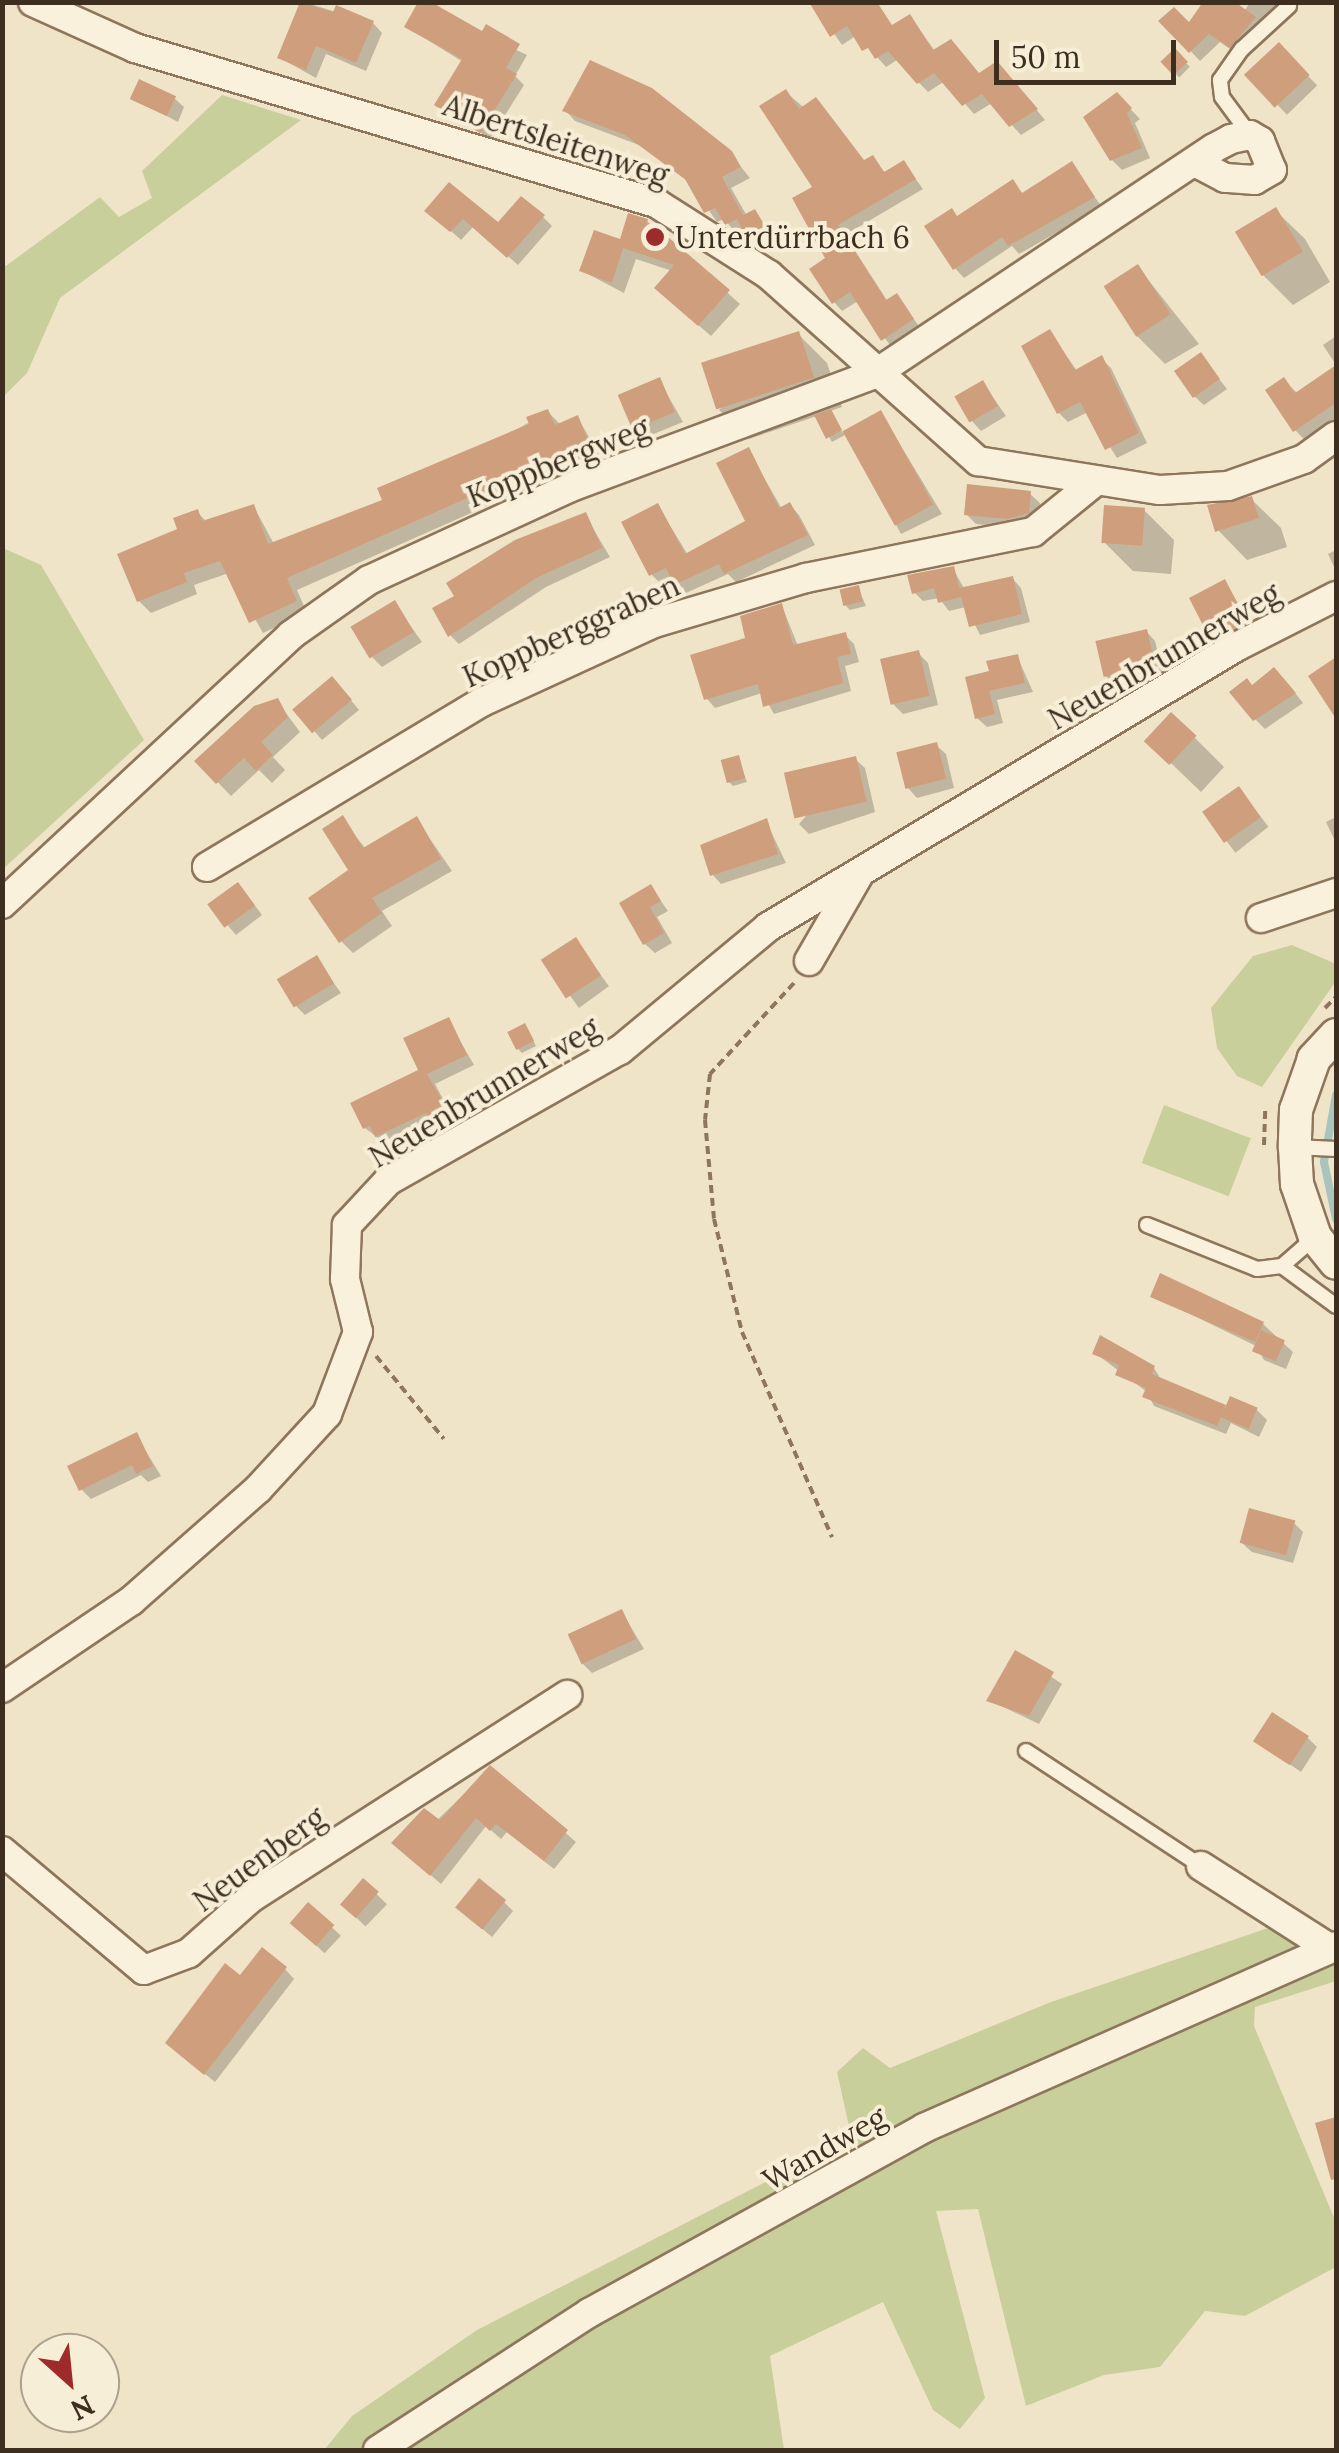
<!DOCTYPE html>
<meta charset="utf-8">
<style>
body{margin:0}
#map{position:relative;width:1339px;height:2453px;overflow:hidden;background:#f0e4c8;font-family:Lora,serif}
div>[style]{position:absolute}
.green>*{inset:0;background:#c9cf9b;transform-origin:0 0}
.shadow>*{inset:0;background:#0003;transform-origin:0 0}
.stream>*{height:8px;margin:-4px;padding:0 4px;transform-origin:4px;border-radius:4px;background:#a9c4bc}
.building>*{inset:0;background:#cf9f7d;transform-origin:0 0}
.path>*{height:4px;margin-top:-2px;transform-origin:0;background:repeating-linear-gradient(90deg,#8d765c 0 8px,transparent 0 13px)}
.roads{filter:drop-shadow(2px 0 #8d765c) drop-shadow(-2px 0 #8d765c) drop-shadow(0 2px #8d765c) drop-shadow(0 -2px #8d765c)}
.service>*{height:14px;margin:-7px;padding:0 7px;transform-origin:7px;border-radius:7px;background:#faf1dc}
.minor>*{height:28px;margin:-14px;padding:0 14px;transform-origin:14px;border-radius:14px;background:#faf1dc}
.tertiary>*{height:32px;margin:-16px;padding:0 16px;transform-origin:16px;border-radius:16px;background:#faf1dc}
.dots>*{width:28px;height:28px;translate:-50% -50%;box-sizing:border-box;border:5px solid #f7eed8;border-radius:50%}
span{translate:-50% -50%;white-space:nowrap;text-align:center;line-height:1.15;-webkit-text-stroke:8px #f7eed8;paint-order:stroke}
.street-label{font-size:30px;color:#3d2e20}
.poi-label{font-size:30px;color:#3d2e20}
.left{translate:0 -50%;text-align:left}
.frame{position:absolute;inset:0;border:5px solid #3d2e20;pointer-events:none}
.north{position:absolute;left:20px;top:2333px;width:100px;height:100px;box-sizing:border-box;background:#f7eed8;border:2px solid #ada18e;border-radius:50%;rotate:153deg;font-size:28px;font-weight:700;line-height:40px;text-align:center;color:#3d2e20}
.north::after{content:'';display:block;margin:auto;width:35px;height:45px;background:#9e2a2b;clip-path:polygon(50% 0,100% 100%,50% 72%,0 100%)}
.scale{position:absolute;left:994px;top:40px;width:182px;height:45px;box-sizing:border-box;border:5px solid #3d2e20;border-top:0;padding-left:12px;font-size:30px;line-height:35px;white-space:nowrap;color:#3d2e20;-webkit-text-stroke:8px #f7eed8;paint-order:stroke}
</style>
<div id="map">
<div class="green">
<i style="clip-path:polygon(222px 95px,301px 120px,60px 298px,27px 373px,3px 397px,3px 268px,100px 197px,119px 217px,152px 198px,142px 171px)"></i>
<i style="clip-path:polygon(3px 548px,41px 565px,144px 740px,3px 869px)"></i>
<i style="clip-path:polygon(1292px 945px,1336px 964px,1336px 981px,1262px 1087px,1237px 1076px,1217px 1048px,1211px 1008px,1253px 956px)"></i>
<i style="left:1164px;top:1105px;width:93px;height:62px;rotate:21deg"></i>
<i style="clip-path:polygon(1271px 1927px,1336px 1954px,1336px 1981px,1255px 2007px,1254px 2026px,1335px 2220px,1334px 2268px,1245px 2316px,1205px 2311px,1160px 2367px,1104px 2375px,1026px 2406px,978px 2209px,936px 2211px,985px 2398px,960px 2429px,933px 2410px,883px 2302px,770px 2356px,784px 2450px,324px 2450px,352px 2416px,477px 2330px,822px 2153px,849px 2126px,837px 2072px,863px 2048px,890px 2068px,1051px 2002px)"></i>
</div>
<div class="shadow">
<i style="clip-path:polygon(303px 2px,373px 23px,382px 33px,366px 71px,326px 54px,316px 78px,280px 58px)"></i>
<i style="clip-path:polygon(812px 2px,893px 28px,910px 17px,935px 51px,980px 75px,1007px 74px,1045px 120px,1021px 135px,992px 103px,974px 114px,945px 81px,928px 92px,897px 60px,886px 67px,857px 35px,842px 45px)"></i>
<i style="clip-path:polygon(1250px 2px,1282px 2px,1240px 56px,1220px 42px,1200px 61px,1162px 21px,1189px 26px,1244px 12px)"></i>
<i style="clip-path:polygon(407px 27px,483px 34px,527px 55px,515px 76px,524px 85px,490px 139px,437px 104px,463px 62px)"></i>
<i style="left:1279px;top:46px;width:55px;height:42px;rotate:46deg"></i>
<i style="left:1175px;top:52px;width:21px;height:15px;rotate:45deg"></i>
<i style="clip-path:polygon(786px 92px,866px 162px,873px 158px,886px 174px,904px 163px,923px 189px,845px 235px,888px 302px,897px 296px,921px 329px,892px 348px,858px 301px,842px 311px,834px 302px,815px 188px)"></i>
<i style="clip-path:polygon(1117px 95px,1140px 119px,1135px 123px,1150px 158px,1122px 170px,1112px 160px)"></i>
<i style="clip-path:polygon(133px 98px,174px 98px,184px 107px,178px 122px)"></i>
<i style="clip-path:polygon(565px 110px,730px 153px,750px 178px,731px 188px,747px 216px,755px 212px,774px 237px,759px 246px,746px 230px,738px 235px,724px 219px,717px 222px,690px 183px,639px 145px,575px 121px)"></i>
<i style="clip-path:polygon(1071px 165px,1102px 207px,1019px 254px,1012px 246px,964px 278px,955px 268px,959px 218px,1012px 183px,1024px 195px)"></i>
<i style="clip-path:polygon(427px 210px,498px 226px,543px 217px,552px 226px,518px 265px,474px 226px,461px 240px)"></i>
<i style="clip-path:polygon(1275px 210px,1305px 239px,1330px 282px,1293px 305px,1263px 275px)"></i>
<i style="clip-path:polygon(647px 221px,740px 304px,711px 336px,669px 300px,672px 271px,636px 259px,624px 293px,582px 271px)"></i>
<i style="clip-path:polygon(1138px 267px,1199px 344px,1165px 364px,1136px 335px)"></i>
<i style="clip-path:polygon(1050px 332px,1077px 371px,1101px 358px,1111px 368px,1147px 443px,1117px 458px,1088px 412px,1068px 422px,1059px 413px)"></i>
<i style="clip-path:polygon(798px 334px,827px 363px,842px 407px,830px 411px,843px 433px,881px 413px,942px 514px,901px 534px,847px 434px,832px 442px,817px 416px,749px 439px,719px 410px)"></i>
<i style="clip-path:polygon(1336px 336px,1336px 365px,1323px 345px)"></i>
<i style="clip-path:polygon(1201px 356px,1227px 389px,1204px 405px,1194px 396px)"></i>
<i style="clip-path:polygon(1320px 378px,1336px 395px,1336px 451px,1324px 460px,1295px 430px,1284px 380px,1298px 394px)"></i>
<i style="clip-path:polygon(659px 380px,683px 422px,644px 438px,634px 429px)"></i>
<i style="clip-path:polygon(983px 383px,1006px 416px,981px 431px,972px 421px)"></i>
<i style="clip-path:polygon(548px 412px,561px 425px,578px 418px,600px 456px,297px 590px,307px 613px,263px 633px,229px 573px,194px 585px,197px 594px,151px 613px,139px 601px,197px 512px,207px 522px,254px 507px,274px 544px,385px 502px)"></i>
<i style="clip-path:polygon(748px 450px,782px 509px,790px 505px,799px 515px,815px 545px,736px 582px,728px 574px,686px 593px,674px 577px,661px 584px,652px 575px,658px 506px,688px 555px,748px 522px)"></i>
<i style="clip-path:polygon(1030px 494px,1040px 503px,1038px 522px,1018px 528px,976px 524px,966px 514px)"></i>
<i style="clip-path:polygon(1251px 499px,1281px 528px,1287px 547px,1247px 560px,1218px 530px)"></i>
<i style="clip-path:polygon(1144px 510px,1174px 540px,1171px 574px,1133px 571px,1104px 542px)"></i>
<i style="clip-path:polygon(585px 515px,610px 557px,546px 587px,459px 644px,450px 635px)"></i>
<i style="clip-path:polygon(1336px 550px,1336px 571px,1328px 554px)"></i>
<i style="clip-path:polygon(953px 569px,965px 590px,1012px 578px,1021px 588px,1030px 622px,980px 635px,966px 607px,949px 611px,939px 598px,923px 601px,914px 592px)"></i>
<i style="clip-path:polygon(1225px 582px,1250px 623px,1245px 637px,1223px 649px,1192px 599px)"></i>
<i style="clip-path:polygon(858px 588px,866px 606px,850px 610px,846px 606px)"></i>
<i style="clip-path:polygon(394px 603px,422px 642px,382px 667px,372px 657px)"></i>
<i style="clip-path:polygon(782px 606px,798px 646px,845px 635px,854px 644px,859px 662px,845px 666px,851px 691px,774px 714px,762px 693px,715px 708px,707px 699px)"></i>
<i style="clip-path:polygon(1146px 631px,1155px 641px,1163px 674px,1116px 686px,1106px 676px)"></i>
<i style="clip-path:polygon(918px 653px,928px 663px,938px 705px,903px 714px,893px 704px)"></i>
<i style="clip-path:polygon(1017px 656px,1033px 692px,997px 700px,1003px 723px,987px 727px,977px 718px,992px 672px)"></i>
<i style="clip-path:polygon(1284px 679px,1303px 703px,1265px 729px,1255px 719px,1253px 688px)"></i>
<i style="clip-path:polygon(342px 689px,359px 710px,322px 740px,295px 709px)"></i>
<i style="clip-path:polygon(277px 701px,300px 732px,273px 757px,285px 770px,272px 783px,259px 770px,231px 796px,198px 762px)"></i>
<i style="clip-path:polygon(1195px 738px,1224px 767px,1201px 792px,1148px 741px)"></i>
<i style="clip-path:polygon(936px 745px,946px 754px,954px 788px,917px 798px,908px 788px)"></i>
<i style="clip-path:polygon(738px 758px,747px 782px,733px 786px,729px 782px)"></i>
<i style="clip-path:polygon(855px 759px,865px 768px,875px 812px,809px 834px,799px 824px)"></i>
<i style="left:1239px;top:789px;width:48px;height:42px;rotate:52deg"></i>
<i style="clip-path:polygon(1336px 817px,1336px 843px,1326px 822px)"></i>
<i style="clip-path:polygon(342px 819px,366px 849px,417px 820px,452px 871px,382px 911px,392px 926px,353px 953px,341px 941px,351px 870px)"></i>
<i style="clip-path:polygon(766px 821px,786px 863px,721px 884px,712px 874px)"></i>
<i style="clip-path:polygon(651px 887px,668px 911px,657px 917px,672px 943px,655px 953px,645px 944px)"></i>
<i style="clip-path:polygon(247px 895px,262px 915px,236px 935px,211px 906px)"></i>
<i style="left:576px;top:941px;width:56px;height:37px;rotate:54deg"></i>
<i style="clip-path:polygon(316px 958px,341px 993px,305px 1015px,296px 1006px)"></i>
<i style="clip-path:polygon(448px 1020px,474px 1065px,435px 1084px,457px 1125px,444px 1132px,434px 1122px,387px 1145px,365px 1128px,421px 1071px)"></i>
<i style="clip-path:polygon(528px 1030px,536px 1046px,522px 1053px,518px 1049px)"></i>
<i style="clip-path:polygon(1153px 1296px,1263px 1324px,1293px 1352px,1286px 1369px,1264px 1360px,1256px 1346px)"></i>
<i style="clip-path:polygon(1101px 1338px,1154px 1368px,1162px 1381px,1227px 1409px,1257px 1410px,1267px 1420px,1259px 1437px,1231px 1423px,1226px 1434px,1154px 1406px,1147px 1392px,1095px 1353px)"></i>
<i style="clip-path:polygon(136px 1435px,161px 1476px,148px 1482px,141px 1475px,91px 1499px,81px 1489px)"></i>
<i style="clip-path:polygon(1293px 1522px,1303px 1532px,1293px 1563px,1252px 1552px,1242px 1543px)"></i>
<i style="clip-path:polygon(622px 1612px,644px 1649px,592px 1673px,582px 1663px)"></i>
<i style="clip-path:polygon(1016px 1653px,1062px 1684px,1039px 1724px,989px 1700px)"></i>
<i style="clip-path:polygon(1308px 1738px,1317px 1747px,1301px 1772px,1256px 1741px)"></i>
<i style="clip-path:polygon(491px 1768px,576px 1842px,554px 1869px,507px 1832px,501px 1839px,486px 1826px,441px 1884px,404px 1852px)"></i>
<i style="left:364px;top:1882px;width:32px;height:31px;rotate:44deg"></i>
<i style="clip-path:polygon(504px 1902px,513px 1911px,492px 1937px,468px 1917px)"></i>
<i style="left:308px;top:1905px;width:45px;height:24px;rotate:43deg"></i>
<i style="clip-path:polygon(285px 1969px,294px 1979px,215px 2082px,178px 2052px,240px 1978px)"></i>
</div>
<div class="stream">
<i style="left:1336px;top:1095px;width:68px;rotate:100.2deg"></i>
<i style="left:1324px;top:1162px;width:58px;rotate:78.1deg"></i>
</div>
<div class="building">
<i style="clip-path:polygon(300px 2px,333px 12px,336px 5px,374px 21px,356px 63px,316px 46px,306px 70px,277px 58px)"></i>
<i style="clip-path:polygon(418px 2px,431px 2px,482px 31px,486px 24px,520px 44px,506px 68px,517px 74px,480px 133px,434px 105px,462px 59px,404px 27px)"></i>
<i style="clip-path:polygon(809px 2px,877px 2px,892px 25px,910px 14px,933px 50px,951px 39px,979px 73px,997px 61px,1038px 109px,1009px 127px,982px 94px,962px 106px,934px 73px,917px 84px,888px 51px,875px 59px,868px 48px,862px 51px,847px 26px,830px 37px)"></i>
<i style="clip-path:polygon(1203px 2px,1235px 2px,1256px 17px,1230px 48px,1209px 34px,1189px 53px,1158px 21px,1174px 7px,1189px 22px)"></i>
<i style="left:1279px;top:42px;width:45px;height:48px;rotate:47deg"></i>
<i style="left:1175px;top:48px;width:19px;height:20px;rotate:47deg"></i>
<i style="clip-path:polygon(590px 60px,652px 88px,732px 151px,741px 167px,722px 177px,743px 215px,755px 209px,765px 226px,746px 236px,737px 219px,725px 225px,715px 208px,704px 213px,685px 179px,625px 135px,562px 111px)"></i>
<i style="left:139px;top:79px;width:41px;height:22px;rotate:25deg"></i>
<i style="clip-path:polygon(786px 89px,799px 109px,816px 97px,864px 160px,873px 155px,884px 172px,904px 160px,916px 179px,838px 225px,886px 300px,897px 293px,914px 319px,881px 341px,850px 292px,832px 304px,809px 269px,825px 258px,792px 198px,812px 187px,759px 106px)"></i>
<i style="clip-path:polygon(1117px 92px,1132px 108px,1127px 113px,1142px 148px,1110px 161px,1083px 117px)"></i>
<i style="clip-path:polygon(1072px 161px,1095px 197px,1008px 246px,1002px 237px,953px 270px,924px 226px,952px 208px,957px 216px,1013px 179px,1022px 193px)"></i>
<i style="clip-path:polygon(449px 182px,498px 222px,521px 196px,545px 215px,507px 258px,463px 219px,450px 232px,424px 211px)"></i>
<i style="left:1276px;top:207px;width:52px;height:48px;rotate:59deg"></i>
<i style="clip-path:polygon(628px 213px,648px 219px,646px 227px,668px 237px,730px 290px,698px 326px,654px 288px,674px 265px,623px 248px,612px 283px,579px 271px,594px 230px,620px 239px)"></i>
<i style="left:1138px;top:264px;width:60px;height:41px;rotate:57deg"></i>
<i style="clip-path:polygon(1050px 329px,1075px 370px,1102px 355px,1139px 433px,1105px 450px,1080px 402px,1057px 414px,1021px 346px)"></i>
<i style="left:799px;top:331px;width:49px;height:103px;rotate:72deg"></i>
<i style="left:1201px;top:352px;width:33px;height:33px;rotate:55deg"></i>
<i style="clip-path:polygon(1336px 365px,1336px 403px,1293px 432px,1265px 390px,1284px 377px,1295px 393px)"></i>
<i style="left:660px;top:377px;width:38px;height:46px;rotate:67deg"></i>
<i style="left:983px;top:380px;width:30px;height:33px;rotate:60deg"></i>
<i style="clip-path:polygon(548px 409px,555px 425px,578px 415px,589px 444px,287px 578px,297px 601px,249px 623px,220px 561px,184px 573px,187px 582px,137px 602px,117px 554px,177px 529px,173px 518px,198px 509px,202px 521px,254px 504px,268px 544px,382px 500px,377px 488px,529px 424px,526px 417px)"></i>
<i style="clip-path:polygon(831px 409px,842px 430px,826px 439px,814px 415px)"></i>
<i style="left:881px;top:410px;width:108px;height:44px;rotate:61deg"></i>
<i style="clip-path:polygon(749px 447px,779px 508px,790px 502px,808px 535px,724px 574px,719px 564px,674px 585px,666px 568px,649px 576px,621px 522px,658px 503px,685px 554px,745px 521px,716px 463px)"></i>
<i style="clip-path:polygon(967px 484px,1031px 491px,1029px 513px,1007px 519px,964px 515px)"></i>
<i style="clip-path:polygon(1252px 496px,1259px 518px,1215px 532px,1207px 505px)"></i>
<i style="left:1104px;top:505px;width:41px;height:38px;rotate:4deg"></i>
<i style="clip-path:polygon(586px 512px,602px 548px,536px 578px,448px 637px,432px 608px,454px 596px,446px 583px,515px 540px)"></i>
<i style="clip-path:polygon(954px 566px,961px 594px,959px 588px,1013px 576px,1022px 614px,969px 627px,961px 597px,938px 603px,934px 588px,912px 594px,907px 575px)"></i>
<i style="clip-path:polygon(1225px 579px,1242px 612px,1236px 627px,1211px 641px,1189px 598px)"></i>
<i style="left:859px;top:585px;width:17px;height:20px;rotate:77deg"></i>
<i style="left:395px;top:600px;width:37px;height:52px;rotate:59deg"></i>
<i style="clip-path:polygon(782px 603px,793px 645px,846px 632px,851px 654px,837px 657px,843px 683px,763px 707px,758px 684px,704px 700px,690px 655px,745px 638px,740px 616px)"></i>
<i style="left:1147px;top:629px;width:37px;height:53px;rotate:77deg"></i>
<i style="left:919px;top:650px;width:47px;height:40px;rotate:77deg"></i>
<i style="clip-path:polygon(1018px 654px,1025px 683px,989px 691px,995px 714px,975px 719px,965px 677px,989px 671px,986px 661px)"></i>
<i style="clip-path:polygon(1336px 657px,1336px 719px,1308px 676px)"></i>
<i style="clip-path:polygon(1274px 667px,1296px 693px,1253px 721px,1229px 692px,1247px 678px,1252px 685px)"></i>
<i style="left:332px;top:676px;width:31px;height:52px;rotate:50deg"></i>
<i style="clip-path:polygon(278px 698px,288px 717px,261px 742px,273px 755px,256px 771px,244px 758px,216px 784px,194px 761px,254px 706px)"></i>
<i style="left:1171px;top:712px;width:35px;height:40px;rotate:43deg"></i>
<i style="left:937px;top:742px;width:38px;height:42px;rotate:76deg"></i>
<i style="left:739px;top:755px;width:24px;height:19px;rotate:75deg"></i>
<i style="left:856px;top:756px;width:47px;height:74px;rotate:77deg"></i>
<i style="left:1239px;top:786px;width:38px;height:45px;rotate:55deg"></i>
<i style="clip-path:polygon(343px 815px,363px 848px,417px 816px,441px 859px,372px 898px,382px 913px,339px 943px,308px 898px,348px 870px,322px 829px)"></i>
<i style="clip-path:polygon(767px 818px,778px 854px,710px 876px,700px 845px)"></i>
<i style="left:238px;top:882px;width:29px;height:38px;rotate:54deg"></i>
<i style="clip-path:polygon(651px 884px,661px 901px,650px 907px,664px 933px,643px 945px,619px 903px)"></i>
<i style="left:576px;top:937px;width:46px;height:42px;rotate:57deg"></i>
<i style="left:317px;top:955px;width:33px;height:47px;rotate:59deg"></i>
<i style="clip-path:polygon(449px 1017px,467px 1055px,427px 1074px,450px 1114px,432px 1124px,426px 1113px,375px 1137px,370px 1126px,363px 1129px,350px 1103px,418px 1070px,403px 1038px)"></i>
<i style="left:525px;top:1023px;width:20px;height:20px;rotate:63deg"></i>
<i style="clip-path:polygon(1160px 1273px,1264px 1322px,1255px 1342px,1150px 1297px)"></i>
<i style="left:1261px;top:1330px;width:26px;height:23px;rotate:23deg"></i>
<i style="clip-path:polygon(1100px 1335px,1155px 1366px,1152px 1374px,1226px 1405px,1217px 1426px,1142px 1397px,1146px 1388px,1115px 1375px,1123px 1356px,1119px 1365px,1092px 1354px)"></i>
<i style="left:1230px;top:1396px;width:30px;height:23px;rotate:23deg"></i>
<i style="clip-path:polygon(137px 1432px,153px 1466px,136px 1474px,132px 1465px,79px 1491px,67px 1466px)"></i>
<i style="left:1249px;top:1508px;width:48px;height:36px;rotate:15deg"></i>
<i style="left:622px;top:1609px;width:33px;height:60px;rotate:65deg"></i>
<i style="clip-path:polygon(1015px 1650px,1054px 1672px,1029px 1716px,986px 1701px)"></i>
<i style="left:1272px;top:1712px;width:44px;height:35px;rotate:33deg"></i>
<i style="clip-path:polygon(490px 1765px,568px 1830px,544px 1861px,496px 1824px,490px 1831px,476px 1818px,430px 1876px,391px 1843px,424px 1808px,440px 1820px)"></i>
<i style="left:363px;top:1878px;width:21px;height:35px;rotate:41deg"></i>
<i style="left:479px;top:1878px;width:35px;height:38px;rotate:39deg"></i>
<i style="left:308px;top:1902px;width:35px;height:28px;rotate:41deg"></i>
<i style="clip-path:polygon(262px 1947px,287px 1967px,204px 2075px,165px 2043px,225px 1963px,240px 1975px)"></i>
<i style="clip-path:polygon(1336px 2117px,1336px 2179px,1331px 2180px,1315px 2123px)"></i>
</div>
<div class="path">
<i style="left:794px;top:983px;width:124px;rotate:132.7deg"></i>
<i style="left:710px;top:1074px;width:46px;rotate:96.2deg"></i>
<i style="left:705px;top:1120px;width:99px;rotate:84.8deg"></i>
<i style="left:714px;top:1219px;width:116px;rotate:76.1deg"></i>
<i style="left:742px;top:1332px;width:224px;rotate:66.3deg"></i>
<i style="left:1325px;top:1008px;width:16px;rotate:-45deg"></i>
<i style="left:1264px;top:1145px;width:35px;rotate:-88deg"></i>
<i style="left:376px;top:1356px;width:107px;rotate:50.7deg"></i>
</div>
<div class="roads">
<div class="service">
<i style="left:1250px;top:135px;width:47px;rotate:-126.4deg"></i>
<i style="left:1222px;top:97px;width:17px;rotate:-97deg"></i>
<i style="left:1220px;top:80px;width:38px;rotate:-55deg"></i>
<i style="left:1242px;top:49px;width:64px;rotate:-42.5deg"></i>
<i style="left:1295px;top:1147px;width:41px;rotate:2.8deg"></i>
<i style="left:1147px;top:1225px;width:118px;rotate:21.8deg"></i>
<i style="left:1257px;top:1269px;width:25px;rotate:-7deg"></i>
<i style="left:1282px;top:1266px;width:67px;rotate:36.5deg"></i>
<i style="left:1282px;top:1266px;width:43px;rotate:-41.2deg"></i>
<i style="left:1026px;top:1751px;width:209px;rotate:33.3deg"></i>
</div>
<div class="minor">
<i style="left:33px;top:2px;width:112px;rotate:24.3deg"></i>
<i style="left:135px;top:48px;width:544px;rotate:16.57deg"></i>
<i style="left:656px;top:203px;width:134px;rotate:32.5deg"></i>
<i style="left:769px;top:275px;width:280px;rotate:41.7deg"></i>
<i style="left:978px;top:461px;width:184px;rotate:9.1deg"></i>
<i style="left:1160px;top:490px;width:68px;rotate:-3.4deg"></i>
<i style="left:1228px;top:486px;width:81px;rotate:-19.6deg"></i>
<i style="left:1304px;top:459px;width:39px;rotate:-36deg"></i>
<i style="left:207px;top:867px;width:321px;rotate:-31deg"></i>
<i style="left:482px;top:702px;width:189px;rotate:-24.7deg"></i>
<i style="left:654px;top:623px;width:159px;rotate:-16.5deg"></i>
<i style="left:806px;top:578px;width:232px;rotate:-11.5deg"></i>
<i style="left:1033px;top:532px;width:81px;rotate:-39deg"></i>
<i style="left:2px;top:904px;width:395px;rotate:-42.9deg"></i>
<i style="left:291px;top:635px;width:95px;rotate:-35.2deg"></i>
<i style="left:369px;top:580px;width:222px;rotate:-24.7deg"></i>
<i style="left:571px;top:487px;width:324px;rotate:-20.4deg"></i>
<i style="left:875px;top:374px;width:407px;rotate:-33.7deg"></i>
<i style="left:1214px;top:148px;width:19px;rotate:-28deg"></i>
<i style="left:1231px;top:139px;width:19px;rotate:-12deg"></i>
<i style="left:1250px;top:135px;width:12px;rotate:31deg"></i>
<i style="left:1260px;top:141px;width:31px;rotate:68deg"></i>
<i style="left:1272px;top:170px;width:20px;rotate:150deg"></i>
<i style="left:1255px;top:180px;width:30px;rotate:-176deg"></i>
<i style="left:1225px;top:178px;width:34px;rotate:-152deg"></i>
<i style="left:1261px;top:918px;width:79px;rotate:-18.4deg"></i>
<i style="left:809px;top:961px;width:98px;rotate:-60deg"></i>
<i style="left:2px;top:1688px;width:156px;rotate:-34deg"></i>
<i style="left:131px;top:1601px;width:169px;rotate:-41.4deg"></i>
<i style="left:258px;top:1489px;width:102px;rotate:-47.4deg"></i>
<i style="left:327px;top:1414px;width:88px;rotate:-69.3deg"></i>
<i style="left:358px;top:1332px;width:55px;rotate:-103.8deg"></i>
<i style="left:345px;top:1279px;width:54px;rotate:-87.9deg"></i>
<i style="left:347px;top:1225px;width:60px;rotate:-47deg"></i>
<i style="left:388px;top:1181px;width:266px;rotate:-29.5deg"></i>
<i style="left:620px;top:1050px;width:192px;rotate:-39.7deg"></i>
<i style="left:768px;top:927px;width:545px;rotate:-30.89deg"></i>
<i style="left:1236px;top:647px;width:112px;rotate:-27deg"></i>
<i style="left:2px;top:1851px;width:185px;rotate:40deg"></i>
<i style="left:144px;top:1970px;width:48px;rotate:-20.7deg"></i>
<i style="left:189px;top:1953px;width:83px;rotate:-41.6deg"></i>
<i style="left:251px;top:1898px;width:376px;rotate:-32.7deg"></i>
<i style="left:1201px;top:1866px;width:152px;rotate:32.6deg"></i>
<i style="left:378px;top:2450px;width:252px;rotate:-33deg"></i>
<i style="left:589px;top:2313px;width:383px;rotate:-28.9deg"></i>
<i style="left:924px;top:2128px;width:450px;rotate:-23.8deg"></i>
</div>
<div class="tertiary">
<i style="left:1336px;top:1035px;width:33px;rotate:133deg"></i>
<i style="left:1314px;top:1059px;width:54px;rotate:109.4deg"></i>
<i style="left:1296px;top:1110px;width:37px;rotate:92deg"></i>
<i style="left:1295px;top:1147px;width:37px;rotate:87deg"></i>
<i style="left:1297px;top:1184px;width:56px;rotate:71.2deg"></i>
<i style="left:1315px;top:1237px;width:33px;rotate:51deg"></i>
</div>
</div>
<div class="dots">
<i style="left:655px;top:237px;background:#9e2a2b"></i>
</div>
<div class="street-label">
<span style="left:556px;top:140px;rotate:18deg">Albertsleitenweg</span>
<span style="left:558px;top:462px;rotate:-22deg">Koppbergweg</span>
<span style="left:571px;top:631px;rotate:-24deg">Koppberggraben</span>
<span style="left:1164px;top:656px;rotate:-30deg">Neuenbrunnerweg</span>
<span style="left:484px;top:1092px;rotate:-31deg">Neuenbrunnerweg</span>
<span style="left:259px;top:1859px;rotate:-36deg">Neuenberg</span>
<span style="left:824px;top:2148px;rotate:-30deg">Wandweg</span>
</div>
<div class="poi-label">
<span class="left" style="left:675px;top:237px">Unterdürrbach 6</span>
</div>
<div class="frame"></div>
<div class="north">N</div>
<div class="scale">50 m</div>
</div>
